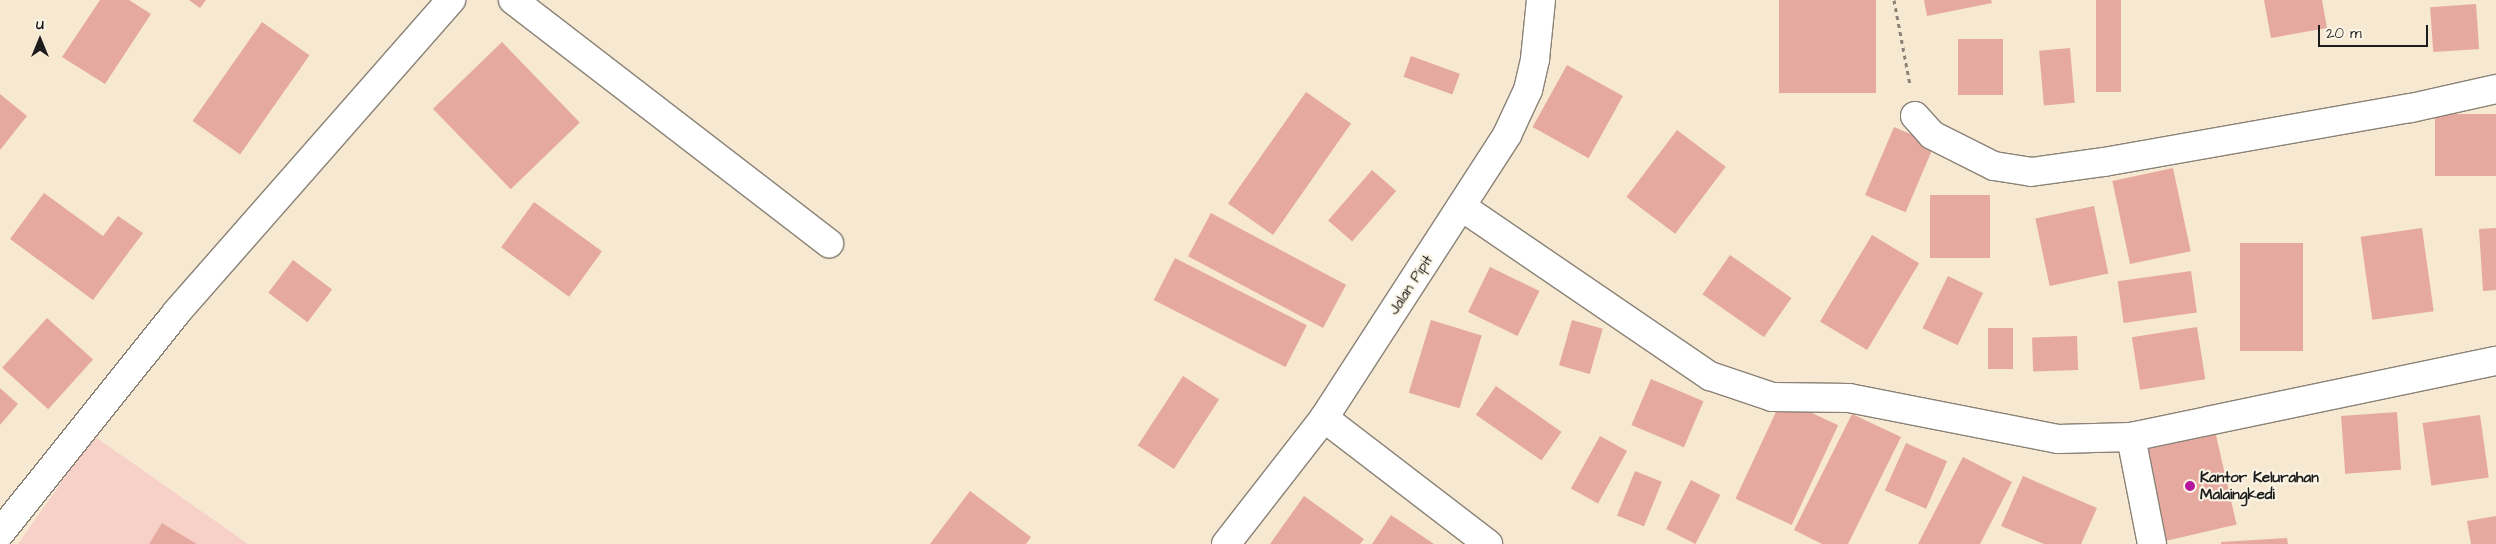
<!DOCTYPE html>
<style>
body{margin:0}
#map{position:relative;width:2496px;height:544px;overflow:hidden;background:#f7e8d1;font-family:"Architects Daughter",sans-serif}
div>[style]{position:absolute}
.built>*{inset:0;background:#f7d1c7}
.building>*{inset:0;background:#e6a9a0;transform-origin:0 0}
.path>*{height:3px;margin-top:-1.5px;transform-origin:0;background:repeating-linear-gradient(90deg,#8a8276 0 4px,transparent 0 8px)}
.roads{filter:drop-shadow(1px 0 #8a8276) drop-shadow(-1px 0 #8a8276) drop-shadow(0 1px #8a8276) drop-shadow(0 -1px #8a8276)}
.minor>*{height:28px;margin:-14px;padding:0 14px;transform-origin:14px;border-radius:14px;background:#fff}
.dots>*{width:14px;height:14px;translate:-50% -50%;box-sizing:border-box;border:2px solid #fcf5e5;border-radius:50%}
span{translate:-50% -50%;white-space:nowrap;text-align:center;line-height:1.15;-webkit-text-stroke:4px #fcf5e5;paint-order:stroke}
.street-label{font-size:15px;color:#1c1c1c}
.poi-label{font-size:15px;color:#1c1c1c;font-weight:700}
.left{translate:0 -50%;text-align:left}
.north{position:absolute;left:15px;top:15px;width:50px;height:50px;-webkit-text-stroke:4px #fcf5e5;paint-order:stroke;rotate:0deg;font-size:14px;font-weight:700;line-height:20px;text-align:center;color:#1c1c1c}
.north::after{content:'';display:block;margin:auto;width:18px;height:22px;background:#1c1c1c;clip-path:polygon(50% 0,100% 100%,50% 72%,0 100%)}
.scale{position:absolute;left:2318px;top:25px;width:110px;height:22px;box-sizing:border-box;border:2px solid #1c1c1c;border-top:0;padding-left:6px;font-size:15px;line-height:18px;white-space:nowrap;color:#1c1c1c;-webkit-text-stroke:4px #fcf5e5;paint-order:stroke}
</style>
<div id="map">
<div class="built">
<i style="clip-path:polygon(94px 436px,248px 544px,197px 544px,162px 523px,149px 544px,18px 544px)"></i>
</div>
<div class="building">
<i style="clip-path:polygon(100px 0,129px 0,151px 14px,105px 84px,62px 57px)"></i>
<i style="clip-path:polygon(189px 0,206px 0,200px 8px)"></i>
<i style="left:1779px;top:0;width:97px;height:93px"></i>
<i style="clip-path:polygon(1924px 0,1991px 0,1992px 3px,1927px 16px)"></i>
<i style="left:2096px;top:0;width:25px;height:92px"></i>
<i style="clip-path:polygon(2264px 0,2322px 0,2327px 28px,2271px 38px)"></i>
<i style="left:2476px;top:4px;width:45px;height:46px;rotate:86deg"></i>
<i style="left:262px;top:22px;width:58px;height:121px;rotate:35deg"></i>
<i style="left:1958px;top:39px;width:45px;height:56px"></i>
<i style="left:502px;top:42px;width:112px;height:96px;rotate:46deg"></i>
<i style="left:2070px;top:48px;width:55px;height:31px;rotate:85deg"></i>
<i style="left:1411px;top:56px;width:52px;height:22px;rotate:20deg"></i>
<i style="left:1567px;top:65px;width:64px;height:71px;rotate:29deg"></i>
<i style="left:1306px;top:92px;width:55px;height:136px;rotate:35deg"></i>
<i style="clip-path:polygon(0 94px,27px 116px,0 150px)"></i>
<i style="left:2435px;top:114px;width:61px;height:62px"></i>
<i style="left:1894px;top:127px;width:44px;height:74px;rotate:23deg"></i>
<i style="left:1677px;top:130px;width:61px;height:84px;rotate:37deg"></i>
<i style="left:2173px;top:168px;width:85px;height:62px;rotate:78deg"></i>
<i style="left:1372px;top:170px;width:32px;height:67px;rotate:41deg"></i>
<i style="clip-path:polygon(44px 193px,103px 236px,118px 216px,143px 233px,93px 300px,10px 239px)"></i>
<i style="left:1930px;top:195px;width:60px;height:63px"></i>
<i style="left:534px;top:202px;width:84px;height:56px;rotate:36deg"></i>
<i style="left:2094px;top:206px;width:69px;height:60px;rotate:78deg"></i>
<i style="left:1211px;top:213px;width:153px;height:49px;rotate:28deg"></i>
<i style="left:2422px;top:228px;width:84px;height:62px;rotate:82deg"></i>
<i style="clip-path:polygon(2496px 228px,2496px 290px,2483px 291px,2479px 229px)"></i>
<i style="left:1872px;top:235px;width:55px;height:101px;rotate:31deg"></i>
<i style="left:2240px;top:243px;width:63px;height:108px"></i>
<i style="left:1730px;top:255px;width:75px;height:48px;rotate:35deg"></i>
<i style="left:1175px;top:258px;width:148px;height:47px;rotate:27deg"></i>
<i style="left:293px;top:260px;width:49px;height:41px;rotate:37deg"></i>
<i style="left:1490px;top:267px;width:55px;height:50px;rotate:26deg"></i>
<i style="left:2191px;top:271px;width:42px;height:74px;rotate:82deg"></i>
<i style="left:1948px;top:276px;width:39px;height:58px;rotate:26deg"></i>
<i style="left:47px;top:318px;width:62px;height:67px;rotate:42deg"></i>
<i style="left:1431px;top:320px;width:53px;height:76px;rotate:17deg"></i>
<i style="left:1572px;top:320px;width:32px;height:47px;rotate:16deg"></i>
<i style="left:2197px;top:327px;width:53px;height:66px;rotate:81deg"></i>
<i style="left:1988px;top:328px;width:25px;height:41px"></i>
<i style="left:2077px;top:336px;width:34px;height:45px;rotate:88deg"></i>
<i style="left:1183px;top:376px;width:43px;height:83px;rotate:33deg"></i>
<i style="left:1651px;top:379px;width:57px;height:50px;rotate:23deg"></i>
<i style="left:1496px;top:386px;width:80px;height:35px;rotate:35deg"></i>
<i style="clip-path:polygon(0 388px,18px 404px,0 425px)"></i>
<i style="left:1782px;top:399px;width:62px;height:110px;rotate:25deg"></i>
<i style="left:2397px;top:412px;width:58px;height:56px;rotate:86deg"></i>
<i style="clip-path:polygon(1852px 414px,1901px 437px,1848px 544px,1822px 544px,1794px 530px)"></i>
<i style="left:2480px;top:415px;width:63px;height:58px;rotate:82deg"></i>
<i style="left:2215px;top:431px;width:96px;height:74px;rotate:77deg"></i>
<i style="left:1600px;top:436px;width:31px;height:60px;rotate:29deg"></i>
<i style="left:1906px;top:443px;width:45px;height:52px;rotate:24deg"></i>
<i style="clip-path:polygon(1963px 457px,2012px 482px,1980px 544px,1918px 544px)"></i>
<i style="left:1635px;top:471px;width:29px;height:48px;rotate:22deg"></i>
<i style="clip-path:polygon(2023px 476px,2097px 508px,2081px 544px,2044px 544px,2001px 526px)"></i>
<i style="left:1691px;top:480px;width:33px;height:55px;rotate:27deg"></i>
<i style="clip-path:polygon(970px 491px,1031px 537px,1026px 544px,930px 544px)"></i>
<i style="clip-path:polygon(1304px 496px,1364px 539px,1360px 544px,1270px 544px)"></i>
<i style="clip-path:polygon(1391px 515px,1434px 544px,1372px 544px)"></i>
<i style="clip-path:polygon(2496px 516px,2496px 544px,2471px 544px,2467px 521px)"></i>
<i style="clip-path:polygon(162px 523px,197px 544px,149px 544px)"></i>
<i style="clip-path:polygon(2287px 538px,2288px 544px,2221px 544px,2221px 542px)"></i>
</div>
<div class="path">
<i style="left:1894px;top:0;width:86px;rotate:79.3deg"></i>
</div>
<div class="roads">
<div class="minor">
<i style="left:513px;top:0;width:399px;rotate:37.6deg"></i>
<i style="left:1915px;top:116px;width:25px;rotate:48deg"></i>
<i style="left:1932px;top:135px;width:69px;rotate:26.6deg"></i>
<i style="left:1994px;top:166px;width:37px;rotate:9deg"></i>
<i style="left:2031px;top:172px;width:74px;rotate:-7.8deg"></i>
<i style="left:2104px;top:162px;width:312px;rotate:-10deg"></i>
<i style="left:2411px;top:108px;width:87px;rotate:-12.6deg"></i>
<i style="left:1462px;top:207px;width:300px;rotate:34.3deg"></i>
<i style="left:1710px;top:376px;width:65px;rotate:18.7deg"></i>
<i style="left:1772px;top:397px;width:77px;rotate:0.7deg"></i>
<i style="left:1849px;top:398px;width:213px;rotate:11.1deg"></i>
<i style="left:2058px;top:439px;width:73px;rotate:-1.6deg"></i>
<i style="left:2131px;top:437px;width:373px;rotate:-11.8deg"></i>
<i style="left:1324px;top:418px;width:207px;rotate:37.5deg"></i>
<i style="left:2131px;top:437px;width:109px;rotate:78.9deg"></i>
<i style="left:0;top:533px;width:282px;rotate:-51.3deg"></i>
<i style="left:176px;top:313px;width:417px;rotate:-48.7deg"></i>
<i style="left:1226px;top:544px;width:160px;rotate:-52.1deg"></i>
<i style="left:1324px;top:418px;width:337px;rotate:-57.1deg"></i>
<i style="left:1507px;top:135px;width:50px;rotate:-65deg"></i>
<i style="left:1528px;top:90px;width:32px;rotate:-77deg"></i>
<i style="left:1535px;top:59px;width:59px;rotate:-84.2deg"></i>
</div>
</div>
<div class="dots">
<i style="left:2190px;top:486px;background:#b5179e"></i>
</div>
<div class="street-label">
<span style="left:1411px;top:285px;rotate:-57deg">Jalan Pipit</span>
</div>
<div class="poi-label">
<span class="left" style="left:2200px;top:486px">Kantor Kelurahan<br>Malaingkedi</span>
</div>
<div class="north">U</div>
<div class="scale">20 m</div>
</div>
